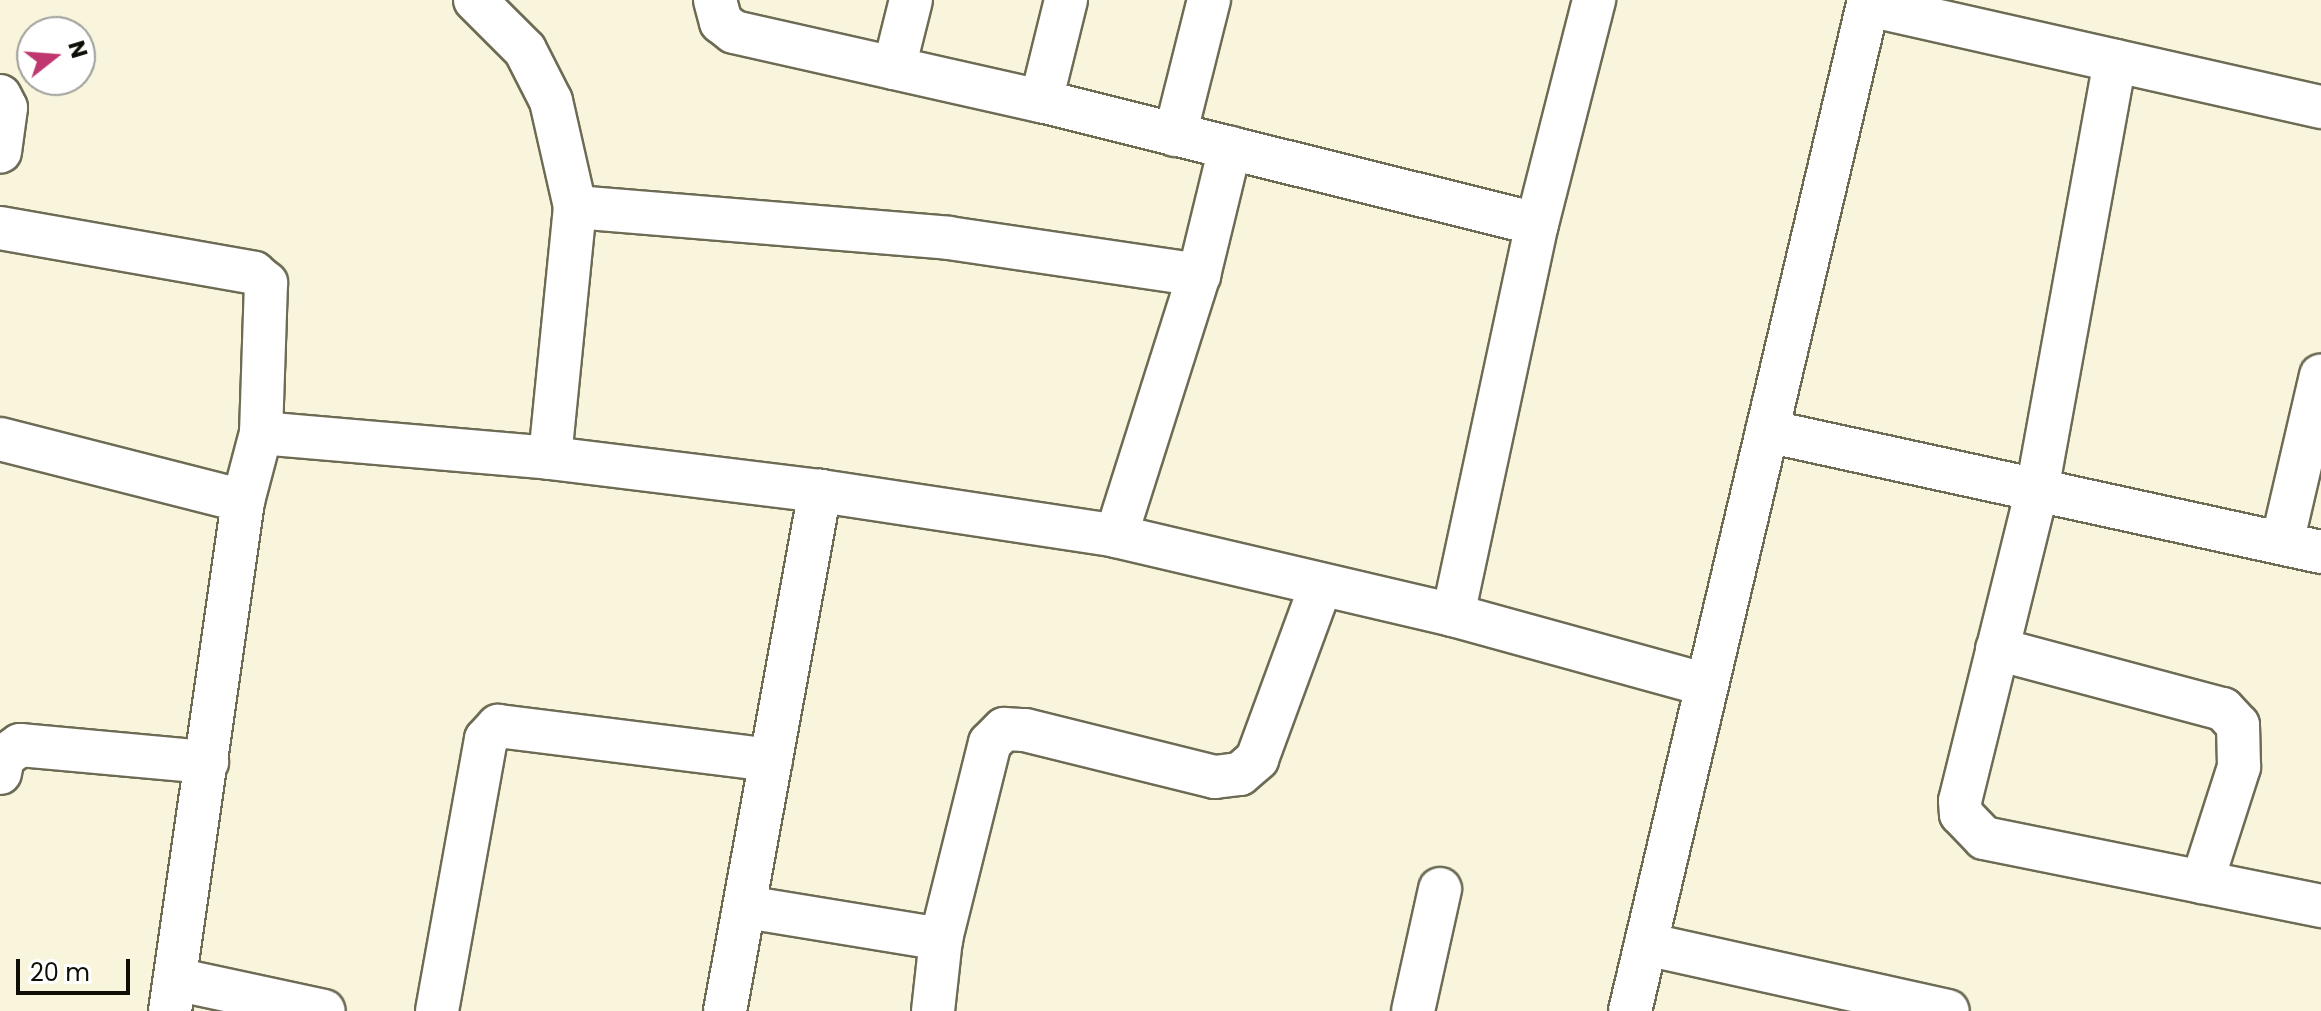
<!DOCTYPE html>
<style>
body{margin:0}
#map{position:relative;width:2321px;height:1011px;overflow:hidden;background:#f8f5dc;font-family:Poppins,sans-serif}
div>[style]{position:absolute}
.roads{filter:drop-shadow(2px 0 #6e6b55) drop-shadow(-2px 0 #6e6b55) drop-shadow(0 2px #6e6b55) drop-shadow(0 -2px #6e6b55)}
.minor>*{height:42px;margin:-21px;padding:0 21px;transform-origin:21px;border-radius:21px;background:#fff}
span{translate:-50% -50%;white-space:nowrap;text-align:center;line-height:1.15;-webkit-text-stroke:7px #fff;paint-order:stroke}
.north{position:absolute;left:16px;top:16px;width:80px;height:80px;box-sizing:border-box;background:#fff;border:2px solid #9f9f9b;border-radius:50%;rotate:73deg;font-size:22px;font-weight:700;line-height:32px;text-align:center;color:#0f0e06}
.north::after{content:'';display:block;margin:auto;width:28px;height:36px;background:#c0366f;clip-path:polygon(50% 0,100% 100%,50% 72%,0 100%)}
.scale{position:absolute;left:16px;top:959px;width:114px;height:36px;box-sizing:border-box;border:4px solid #0f0e06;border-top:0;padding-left:10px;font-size:24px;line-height:28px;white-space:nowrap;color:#0f0e06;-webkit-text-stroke:6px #fff;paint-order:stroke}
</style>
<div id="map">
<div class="roads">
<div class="minor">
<i style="left:475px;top:0;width:71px;rotate:45deg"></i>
<i style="left:525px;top:50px;width:57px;rotate:63deg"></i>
<i style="left:551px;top:101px;width:109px;rotate:77.2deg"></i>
<i style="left:575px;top:207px;width:252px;rotate:95.7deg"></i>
<i style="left:715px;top:0;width:23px;rotate:75deg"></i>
<i style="left:721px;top:22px;width:16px;rotate:38deg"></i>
<i style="left:734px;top:32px;width:315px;rotate:12.7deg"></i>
<i style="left:1066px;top:0;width:104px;rotate:103.9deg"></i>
<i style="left:1041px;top:101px;width:511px;rotate:13.93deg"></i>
<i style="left:1868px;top:5px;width:464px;rotate:12.7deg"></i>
<i style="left:2115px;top:61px;width:436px;rotate:100.3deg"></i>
<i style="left:2037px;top:490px;width:320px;rotate:103.9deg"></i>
<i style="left:1960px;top:801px;width:13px;rotate:86deg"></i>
<i style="left:1961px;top:814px;width:33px;rotate:46deg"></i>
<i style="left:1984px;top:838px;width:344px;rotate:11.4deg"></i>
<i style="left:894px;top:68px;width:70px;rotate:-76deg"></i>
<i style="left:0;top:96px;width:13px;rotate:63deg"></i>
<i style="left:6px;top:108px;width:44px;rotate:97.8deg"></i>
<i style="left:1175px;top:135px;width:139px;rotate:-75.9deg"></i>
<i style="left:575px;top:207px;width:375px;rotate:4.7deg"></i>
<i style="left:949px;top:238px;width:253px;rotate:8.4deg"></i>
<i style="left:0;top:228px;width:258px;rotate:10deg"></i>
<i style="left:254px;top:273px;width:16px;rotate:40deg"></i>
<i style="left:266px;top:283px;width:150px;rotate:91.9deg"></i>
<i style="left:1767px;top:431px;width:567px;rotate:12.32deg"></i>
<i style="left:0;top:439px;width:251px;rotate:14.3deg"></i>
<i style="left:1116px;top:536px;width:274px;rotate:-72.4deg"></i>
<i style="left:1199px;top:275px;width:131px;rotate:-76.3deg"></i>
<i style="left:2282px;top:543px;width:172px;rotate:-76.9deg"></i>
<i style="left:1453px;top:615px;width:400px;rotate:-77.9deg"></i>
<i style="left:1537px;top:224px;width:231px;rotate:-75.7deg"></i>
<i style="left:1997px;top:649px;width:234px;rotate:14.9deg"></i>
<i style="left:2223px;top:709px;width:22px;rotate:47deg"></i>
<i style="left:2238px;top:725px;width:42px;rotate:88.6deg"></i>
<i style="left:2239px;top:767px;width:121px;rotate:107.8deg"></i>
<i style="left:0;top:773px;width:16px;rotate:-79deg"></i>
<i style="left:3px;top:757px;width:21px;rotate:-35deg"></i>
<i style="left:20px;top:745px;width:188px;rotate:5.2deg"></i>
<i style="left:746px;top:907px;width:198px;rotate:9.3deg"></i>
<i style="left:1646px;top:944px;width:309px;rotate:12.5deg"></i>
<i style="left:175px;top:979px;width:152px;rotate:12.1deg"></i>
<i style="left:170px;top:1011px;width:515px;rotate:-81.85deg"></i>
<i style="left:243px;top:501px;width:70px;rotate:-75.2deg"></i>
<i style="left:261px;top:433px;width:290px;rotate:4.9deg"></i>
<i style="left:550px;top:458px;width:272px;rotate:7deg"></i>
<i style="left:820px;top:491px;width:299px;rotate:8.6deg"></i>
<i style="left:1116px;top:536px;width:346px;rotate:13.2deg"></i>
<i style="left:1453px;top:615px;width:263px;rotate:15.4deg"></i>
<i style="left:437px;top:1011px;width:276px;rotate:-79.8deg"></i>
<i style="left:486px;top:739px;width:18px;rotate:-47deg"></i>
<i style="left:498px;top:726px;width:275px;rotate:7.1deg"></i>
<i style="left:725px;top:1011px;width:529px;rotate:-79.65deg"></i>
<i style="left:933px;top:1011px;width:72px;rotate:-83.7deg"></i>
<i style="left:941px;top:939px;width:202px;rotate:-76deg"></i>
<i style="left:990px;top:743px;width:20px;rotate:-45deg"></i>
<i style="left:1004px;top:729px;width:21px;rotate:3deg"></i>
<i style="left:1025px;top:730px;width:196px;rotate:13.9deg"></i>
<i style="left:1215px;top:777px;width:25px;rotate:-7deg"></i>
<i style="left:1240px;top:774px;width:23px;rotate:-41deg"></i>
<i style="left:1257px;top:759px;width:185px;rotate:-69.8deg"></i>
<i style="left:1413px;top:1011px;width:125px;rotate:-77.5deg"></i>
<i style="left:1630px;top:1011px;width:1039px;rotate:-76.7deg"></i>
</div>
</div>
<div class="north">N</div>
<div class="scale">20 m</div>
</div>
